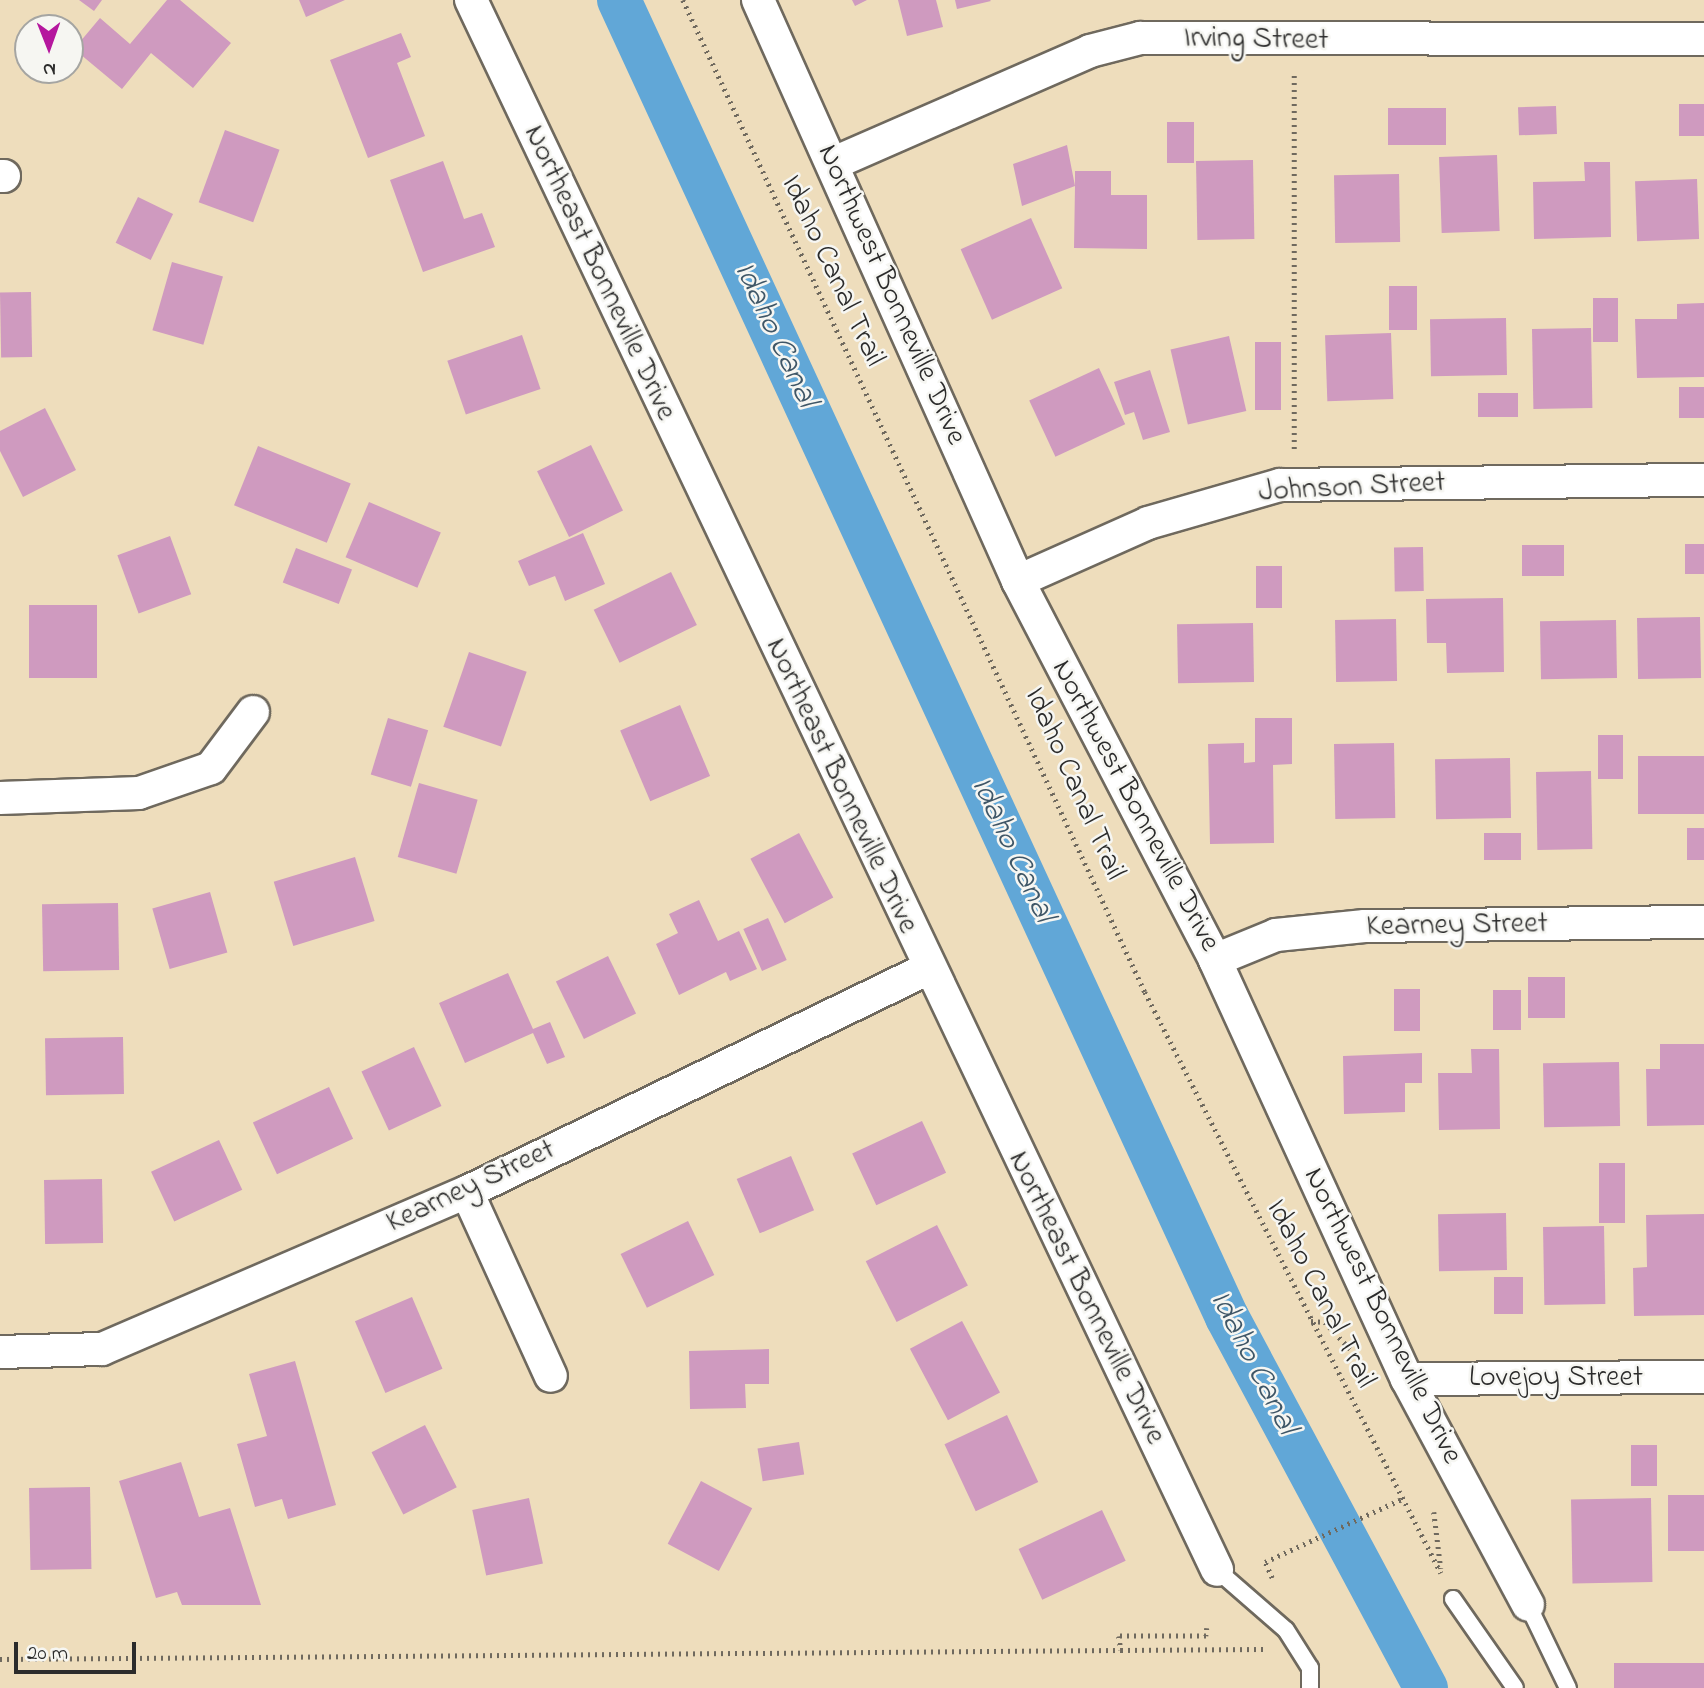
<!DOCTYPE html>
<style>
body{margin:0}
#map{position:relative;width:1704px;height:1688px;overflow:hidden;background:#eeddbc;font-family:"Indie Flower",sans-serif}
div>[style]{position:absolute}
.canal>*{height:44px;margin:-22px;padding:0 22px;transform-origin:22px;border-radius:22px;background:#61a7d7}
.building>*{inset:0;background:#cf9abf;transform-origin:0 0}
.path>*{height:4.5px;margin-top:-2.25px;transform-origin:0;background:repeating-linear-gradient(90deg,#6f695e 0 2px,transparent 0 7px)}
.roads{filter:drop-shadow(2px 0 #6f695e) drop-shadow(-2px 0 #6f695e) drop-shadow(0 2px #6f695e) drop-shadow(0 -2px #6f695e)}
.service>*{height:16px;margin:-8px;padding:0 8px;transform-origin:8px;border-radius:8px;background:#fff}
.minor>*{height:32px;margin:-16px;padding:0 16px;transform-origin:16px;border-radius:16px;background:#fff}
span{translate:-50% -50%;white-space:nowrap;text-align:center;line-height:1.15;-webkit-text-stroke:5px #f6f6f2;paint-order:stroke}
.street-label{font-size:30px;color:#2b2b2b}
.water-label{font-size:32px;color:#3e5667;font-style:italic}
.north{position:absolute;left:14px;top:14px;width:70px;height:70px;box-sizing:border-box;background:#f6f6f2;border:2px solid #a5a5a2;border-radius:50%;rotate:179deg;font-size:19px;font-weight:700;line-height:28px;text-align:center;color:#2b2b2b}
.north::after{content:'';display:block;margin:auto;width:24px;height:32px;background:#b5179e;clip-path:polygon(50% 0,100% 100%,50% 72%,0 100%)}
.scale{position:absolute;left:14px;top:1642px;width:122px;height:32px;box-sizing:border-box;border:4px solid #2b2b2b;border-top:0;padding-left:9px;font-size:21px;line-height:24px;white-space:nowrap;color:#2b2b2b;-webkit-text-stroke:5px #f6f6f2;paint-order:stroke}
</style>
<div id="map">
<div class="canal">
<i style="left:619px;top:0;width:1451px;rotate:65.22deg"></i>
<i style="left:1227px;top:1317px;width:421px;rotate:61.8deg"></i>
</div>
<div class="building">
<i style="clip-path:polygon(79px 0,102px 0,94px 11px)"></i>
<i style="clip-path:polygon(167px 0,180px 0,231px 43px,193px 88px,151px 53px,122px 89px,74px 49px,100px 18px,130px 44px)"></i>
<i style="clip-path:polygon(299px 0,345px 0,306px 17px)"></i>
<i style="clip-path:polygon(852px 0,867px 0,855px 6px)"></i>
<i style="clip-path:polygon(898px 0,936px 0,943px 27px,907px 36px)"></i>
<i style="clip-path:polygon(955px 0,990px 0,991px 1px,957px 9px)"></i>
<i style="clip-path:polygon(401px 33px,411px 57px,397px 63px,425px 136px,368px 158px,330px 60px)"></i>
<i style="left:1679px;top:104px;width:25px;height:32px"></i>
<i style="left:1556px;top:106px;width:28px;height:38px;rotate:88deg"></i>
<i style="left:1446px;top:108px;width:37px;height:58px;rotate:90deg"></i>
<i style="left:1194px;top:122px;width:41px;height:27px;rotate:90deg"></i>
<i style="left:225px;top:130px;width:58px;height:77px;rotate:20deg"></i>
<i style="clip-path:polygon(1067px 145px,1075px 186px,1075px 171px,1111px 171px,1111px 195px,1147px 195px,1147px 249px,1074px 248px,1075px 186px,1022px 206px,1013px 164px)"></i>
<i style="left:1497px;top:155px;width:76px;height:58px;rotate:88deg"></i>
<i style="left:1253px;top:160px;width:79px;height:57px;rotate:89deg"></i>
<i style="clip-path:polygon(443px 161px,464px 219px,482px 213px,495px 247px,423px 272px,390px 180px)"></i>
<i style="clip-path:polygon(1584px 162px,1610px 162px,1611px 237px,1534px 239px,1533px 182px,1585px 181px)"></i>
<i style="left:1399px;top:174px;width:68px;height:65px;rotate:89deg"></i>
<i style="left:1697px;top:179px;width:60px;height:62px;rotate:88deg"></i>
<i style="left:138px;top:197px;width:39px;height:51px;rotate:26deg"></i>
<i style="left:1031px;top:218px;width:77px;height:77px;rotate:66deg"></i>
<i style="left:172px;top:262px;width:53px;height:71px;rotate:16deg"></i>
<i style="left:1389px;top:286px;width:28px;height:44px"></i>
<i style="left:31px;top:292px;width:65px;height:31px;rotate:89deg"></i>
<i style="left:1593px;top:298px;width:25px;height:44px"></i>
<i style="clip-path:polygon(1704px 303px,1704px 377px,1637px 378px,1635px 319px,1677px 319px,1677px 304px)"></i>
<i style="left:1506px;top:318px;width:57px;height:76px;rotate:89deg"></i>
<i style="left:1591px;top:328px;width:80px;height:59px;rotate:89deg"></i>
<i style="left:1391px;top:333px;width:66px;height:66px;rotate:88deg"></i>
<i style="left:522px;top:335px;width:57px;height:79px;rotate:71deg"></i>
<i style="left:1229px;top:336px;width:77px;height:60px;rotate:77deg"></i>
<i style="left:1255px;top:342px;width:26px;height:68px"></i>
<i style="left:1099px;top:368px;width:62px;height:77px;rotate:65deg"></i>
<i style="clip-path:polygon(1150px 370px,1170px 432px,1143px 440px,1134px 412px,1125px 415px,1114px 382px)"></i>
<i style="left:1679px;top:387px;width:25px;height:31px"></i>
<i style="left:1478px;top:393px;width:40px;height:24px"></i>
<i style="clip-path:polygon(45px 408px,76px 470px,23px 497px,0 451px,0 431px)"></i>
<i style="left:591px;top:445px;width:73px;height:60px;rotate:64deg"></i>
<i style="left:258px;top:446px;width:100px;height:64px;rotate:22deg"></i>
<i style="left:369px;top:502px;width:78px;height:60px;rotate:23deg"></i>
<i style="clip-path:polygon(583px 533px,605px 584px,565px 601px,555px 576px,529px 586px,518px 561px)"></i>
<i style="left:170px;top:536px;width:62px;height:56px;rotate:70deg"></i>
<i style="left:1685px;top:544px;width:19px;height:30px"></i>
<i style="left:1522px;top:545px;width:42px;height:31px"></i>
<i style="left:1423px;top:547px;width:44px;height:29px;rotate:89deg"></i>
<i style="left:296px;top:548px;width:60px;height:37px;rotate:21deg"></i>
<i style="left:1256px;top:566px;width:26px;height:42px"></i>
<i style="left:671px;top:572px;width:59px;height:86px;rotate:64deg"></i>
<i style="clip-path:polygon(1503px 598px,1504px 672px,1447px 673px,1446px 643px,1427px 643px,1426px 599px)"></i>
<i style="left:29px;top:605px;width:68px;height:73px"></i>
<i style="left:1700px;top:617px;width:61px;height:63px;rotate:89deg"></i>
<i style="left:1396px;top:619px;width:62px;height:61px;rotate:89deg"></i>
<i style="left:1616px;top:620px;width:58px;height:76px;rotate:89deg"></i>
<i style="left:1253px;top:623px;width:59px;height:76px;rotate:89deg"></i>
<i style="left:469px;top:652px;width:61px;height:79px;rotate:19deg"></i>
<i style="left:680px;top:705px;width:77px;height:65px;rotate:67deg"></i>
<i style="left:388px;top:718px;width:42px;height:59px;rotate:17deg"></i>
<i style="clip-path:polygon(1255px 718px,1292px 718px,1292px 764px,1273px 765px,1274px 843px,1210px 844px,1208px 744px,1244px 743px,1244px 763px,1255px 762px)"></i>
<i style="left:1598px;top:735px;width:25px;height:44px"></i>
<i style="left:1394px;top:743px;width:75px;height:60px;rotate:89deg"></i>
<i style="left:1704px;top:756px;width:58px;height:66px;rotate:90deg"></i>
<i style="left:1510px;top:758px;width:60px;height:75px;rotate:89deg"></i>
<i style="left:1591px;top:771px;width:78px;height:55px;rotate:89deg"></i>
<i style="left:419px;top:783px;width:61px;height:77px;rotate:16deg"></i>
<i style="left:1687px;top:828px;width:17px;height:32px"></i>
<i style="left:799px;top:833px;width:73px;height:55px;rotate:62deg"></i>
<i style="left:1484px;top:833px;width:37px;height:27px"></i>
<i style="left:355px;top:857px;width:67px;height:85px;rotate:73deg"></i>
<i style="left:210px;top:892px;width:63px;height:60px;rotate:74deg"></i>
<i style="clip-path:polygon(699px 900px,718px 941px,739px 931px,757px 969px,730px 981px,726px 972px,679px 995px,656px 944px,678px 933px,669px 914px)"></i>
<i style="left:118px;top:903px;width:67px;height:76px;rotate:89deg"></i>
<i style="left:768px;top:918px;width:46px;height:27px;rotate:66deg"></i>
<i style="left:608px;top:956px;width:64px;height:58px;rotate:64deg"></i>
<i style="clip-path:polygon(508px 973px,533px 1029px,550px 1022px,565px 1057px,547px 1064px,533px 1033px,465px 1063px,439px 1003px)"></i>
<i style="left:1565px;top:977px;width:41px;height:37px;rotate:90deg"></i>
<i style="left:1394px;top:989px;width:26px;height:42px"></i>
<i style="left:1493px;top:990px;width:28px;height:40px"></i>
<i style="left:123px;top:1037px;width:57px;height:78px;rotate:89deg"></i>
<i style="clip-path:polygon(1660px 1044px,1704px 1044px,1704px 1125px,1647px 1126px,1646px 1069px,1660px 1069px)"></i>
<i style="left:414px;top:1047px;width:65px;height:58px;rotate:65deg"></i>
<i style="clip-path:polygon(1471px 1049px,1499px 1049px,1500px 1129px,1439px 1130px,1438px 1073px,1472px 1073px)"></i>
<i style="clip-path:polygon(1422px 1053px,1422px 1083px,1405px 1083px,1405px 1112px,1344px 1114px,1343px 1056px)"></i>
<i style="left:1619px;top:1062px;width:64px;height:76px;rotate:89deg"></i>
<i style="left:329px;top:1087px;width:57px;height:84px;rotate:65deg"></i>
<i style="left:922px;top:1121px;width:57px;height:77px;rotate:65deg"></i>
<i style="left:219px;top:1140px;width:55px;height:75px;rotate:65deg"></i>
<i style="left:791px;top:1156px;width:59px;height:59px;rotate:67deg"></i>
<i style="left:1599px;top:1163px;width:26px;height:60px"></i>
<i style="left:102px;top:1179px;width:64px;height:58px;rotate:89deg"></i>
<i style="left:1506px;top:1213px;width:57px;height:68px;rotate:89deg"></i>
<i style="clip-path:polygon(1704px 1214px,1704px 1315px,1634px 1316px,1633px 1268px,1647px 1267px,1646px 1215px)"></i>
<i style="left:688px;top:1221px;width:60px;height:75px;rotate:64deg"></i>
<i style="left:937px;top:1225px;width:68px;height:80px;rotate:63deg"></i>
<i style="left:1604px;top:1226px;width:78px;height:61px;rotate:89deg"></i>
<i style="left:1494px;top:1277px;width:29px;height:37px"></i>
<i style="left:412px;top:1297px;width:78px;height:62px;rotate:67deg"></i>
<i style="left:962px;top:1321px;width:81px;height:59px;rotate:62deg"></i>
<i style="clip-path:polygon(769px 1349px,769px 1384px,745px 1384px,746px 1408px,690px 1409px,689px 1351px)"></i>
<i style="clip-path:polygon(295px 1361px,336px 1505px,288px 1519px,282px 1499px,255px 1507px,237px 1444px,267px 1436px,249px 1374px)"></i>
<i style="left:1007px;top:1415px;width:74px;height:69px;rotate:65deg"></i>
<i style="left:425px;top:1425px;width:70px;height:60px;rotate:63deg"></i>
<i style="left:799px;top:1442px;width:33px;height:42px;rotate:81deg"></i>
<i style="left:1631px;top:1445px;width:26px;height:41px"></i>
<i style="clip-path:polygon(181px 1462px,199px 1517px,230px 1508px,261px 1605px,182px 1605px,177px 1592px,156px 1598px,119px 1481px)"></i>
<i style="left:701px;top:1481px;width:58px;height:71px;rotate:28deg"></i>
<i style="left:90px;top:1487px;width:82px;height:61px;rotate:89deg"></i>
<i style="left:1704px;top:1495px;width:56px;height:36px;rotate:90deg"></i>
<i style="left:529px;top:1498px;width:67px;height:58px;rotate:78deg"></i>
<i style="left:1651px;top:1498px;width:84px;height:80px;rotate:89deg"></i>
<i style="left:1102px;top:1510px;width:56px;height:92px;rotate:65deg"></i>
<i style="left:1704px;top:1663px;width:25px;height:90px;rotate:90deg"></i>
</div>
<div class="path">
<i style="left:683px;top:0;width:1094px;rotate:65.03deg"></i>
<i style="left:1145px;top:992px;width:652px;rotate:63deg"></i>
<i style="left:1294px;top:449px;width:376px;rotate:-90deg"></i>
<i style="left:1311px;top:1321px;width:14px;rotate:4deg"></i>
<i style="left:1325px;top:1322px;width:37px;rotate:47deg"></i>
<i style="left:1434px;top:1512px;width:57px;rotate:83deg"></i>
<i style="left:1272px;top:1578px;width:17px;rotate:-114deg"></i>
<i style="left:1265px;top:1562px;width:151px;rotate:-24.7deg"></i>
<i style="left:1207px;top:1628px;width:8px;rotate:97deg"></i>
<i style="left:1206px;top:1636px;width:87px;rotate:180deg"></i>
<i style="left:1119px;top:1636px;width:14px;rotate:82deg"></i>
<i style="left:1121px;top:1650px;width:142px;rotate:-0.4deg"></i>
<i style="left:0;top:1659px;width:1121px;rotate:-0.46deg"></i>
</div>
<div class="roads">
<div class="service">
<i style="left:1217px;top:1570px;width:91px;rotate:41deg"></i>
<i style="left:1286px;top:1630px;width:45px;rotate:57.7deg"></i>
<i style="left:1310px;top:1668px;width:20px;rotate:90deg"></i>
<i style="left:1453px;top:1599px;width:108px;rotate:55.1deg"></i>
<i style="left:1528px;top:1605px;width:92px;rotate:64.3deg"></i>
</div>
<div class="minor">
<i style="left:471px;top:0;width:1738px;rotate:64.58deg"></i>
<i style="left:758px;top:0;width:637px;rotate:65.89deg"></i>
<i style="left:1018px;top:581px;width:427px;rotate:62.5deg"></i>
<i style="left:1215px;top:960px;width:461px;rotate:65.4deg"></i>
<i style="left:1407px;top:1379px;width:256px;rotate:61.8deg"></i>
<i style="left:834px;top:163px;width:279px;rotate:-23.6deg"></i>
<i style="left:1090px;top:51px;width:52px;rotate:-14.6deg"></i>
<i style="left:1140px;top:38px;width:564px;rotate:0.1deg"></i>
<i style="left:0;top:176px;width:4px"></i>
<i style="left:1018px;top:581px;width:142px;rotate:-24deg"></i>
<i style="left:1148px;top:523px;width:137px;rotate:-16.1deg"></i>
<i style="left:1280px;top:485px;width:424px;rotate:-0.7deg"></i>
<i style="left:0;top:798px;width:139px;rotate:-2.1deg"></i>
<i style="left:139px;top:793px;width:76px;rotate:-19.1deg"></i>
<i style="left:211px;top:768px;width:70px;rotate:-53.1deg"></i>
<i style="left:1215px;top:960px;width:66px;rotate:-22.3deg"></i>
<i style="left:1276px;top:935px;width:89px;rotate:-5.8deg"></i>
<i style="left:1365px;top:926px;width:339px;rotate:-0.7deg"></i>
<i style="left:467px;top:1192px;width:202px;rotate:65.5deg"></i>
<i style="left:0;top:1352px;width:102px;rotate:-1.7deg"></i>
<i style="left:102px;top:1349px;width:397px;rotate:-23.3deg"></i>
<i style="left:467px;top:1192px;width:511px;rotate:-25.86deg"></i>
<i style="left:1407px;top:1379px;width:297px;rotate:-0.4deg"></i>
</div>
</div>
<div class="street-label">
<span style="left:1256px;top:40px;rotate:1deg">Irving Street</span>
<span style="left:832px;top:271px;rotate:65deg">Idaho Canal Trail</span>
<span style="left:599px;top:273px;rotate:65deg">Northeast Bonneville Drive</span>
<span style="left:891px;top:295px;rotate:66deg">Northwest Bonneville Drive</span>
<span style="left:1352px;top:488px;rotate:-3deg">Johnson Street</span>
<span style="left:1074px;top:784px;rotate:66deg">Idaho Canal Trail</span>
<span style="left:841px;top:786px;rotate:65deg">Northeast Bonneville Drive</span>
<span style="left:1135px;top:806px;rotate:62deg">Northwest Bonneville Drive</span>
<span style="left:1457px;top:926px;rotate:-1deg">Kearney Street</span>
<span style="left:471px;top:1187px;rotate:-25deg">Kearney Street</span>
<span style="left:1320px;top:1294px;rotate:63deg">Idaho Canal Trail</span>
<span style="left:1086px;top:1298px;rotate:64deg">Northeast Bonneville Drive</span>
<span style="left:1382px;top:1316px;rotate:64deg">Northwest Bonneville Drive</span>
<span style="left:1556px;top:1378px">Lovejoy Street</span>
</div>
<div class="water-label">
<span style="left:774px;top:335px;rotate:65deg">Idaho Canal</span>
<span style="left:1011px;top:850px;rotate:65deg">Idaho Canal</span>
<span style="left:1252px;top:1363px;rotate:63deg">Idaho Canal</span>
</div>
<div class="north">N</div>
<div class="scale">20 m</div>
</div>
